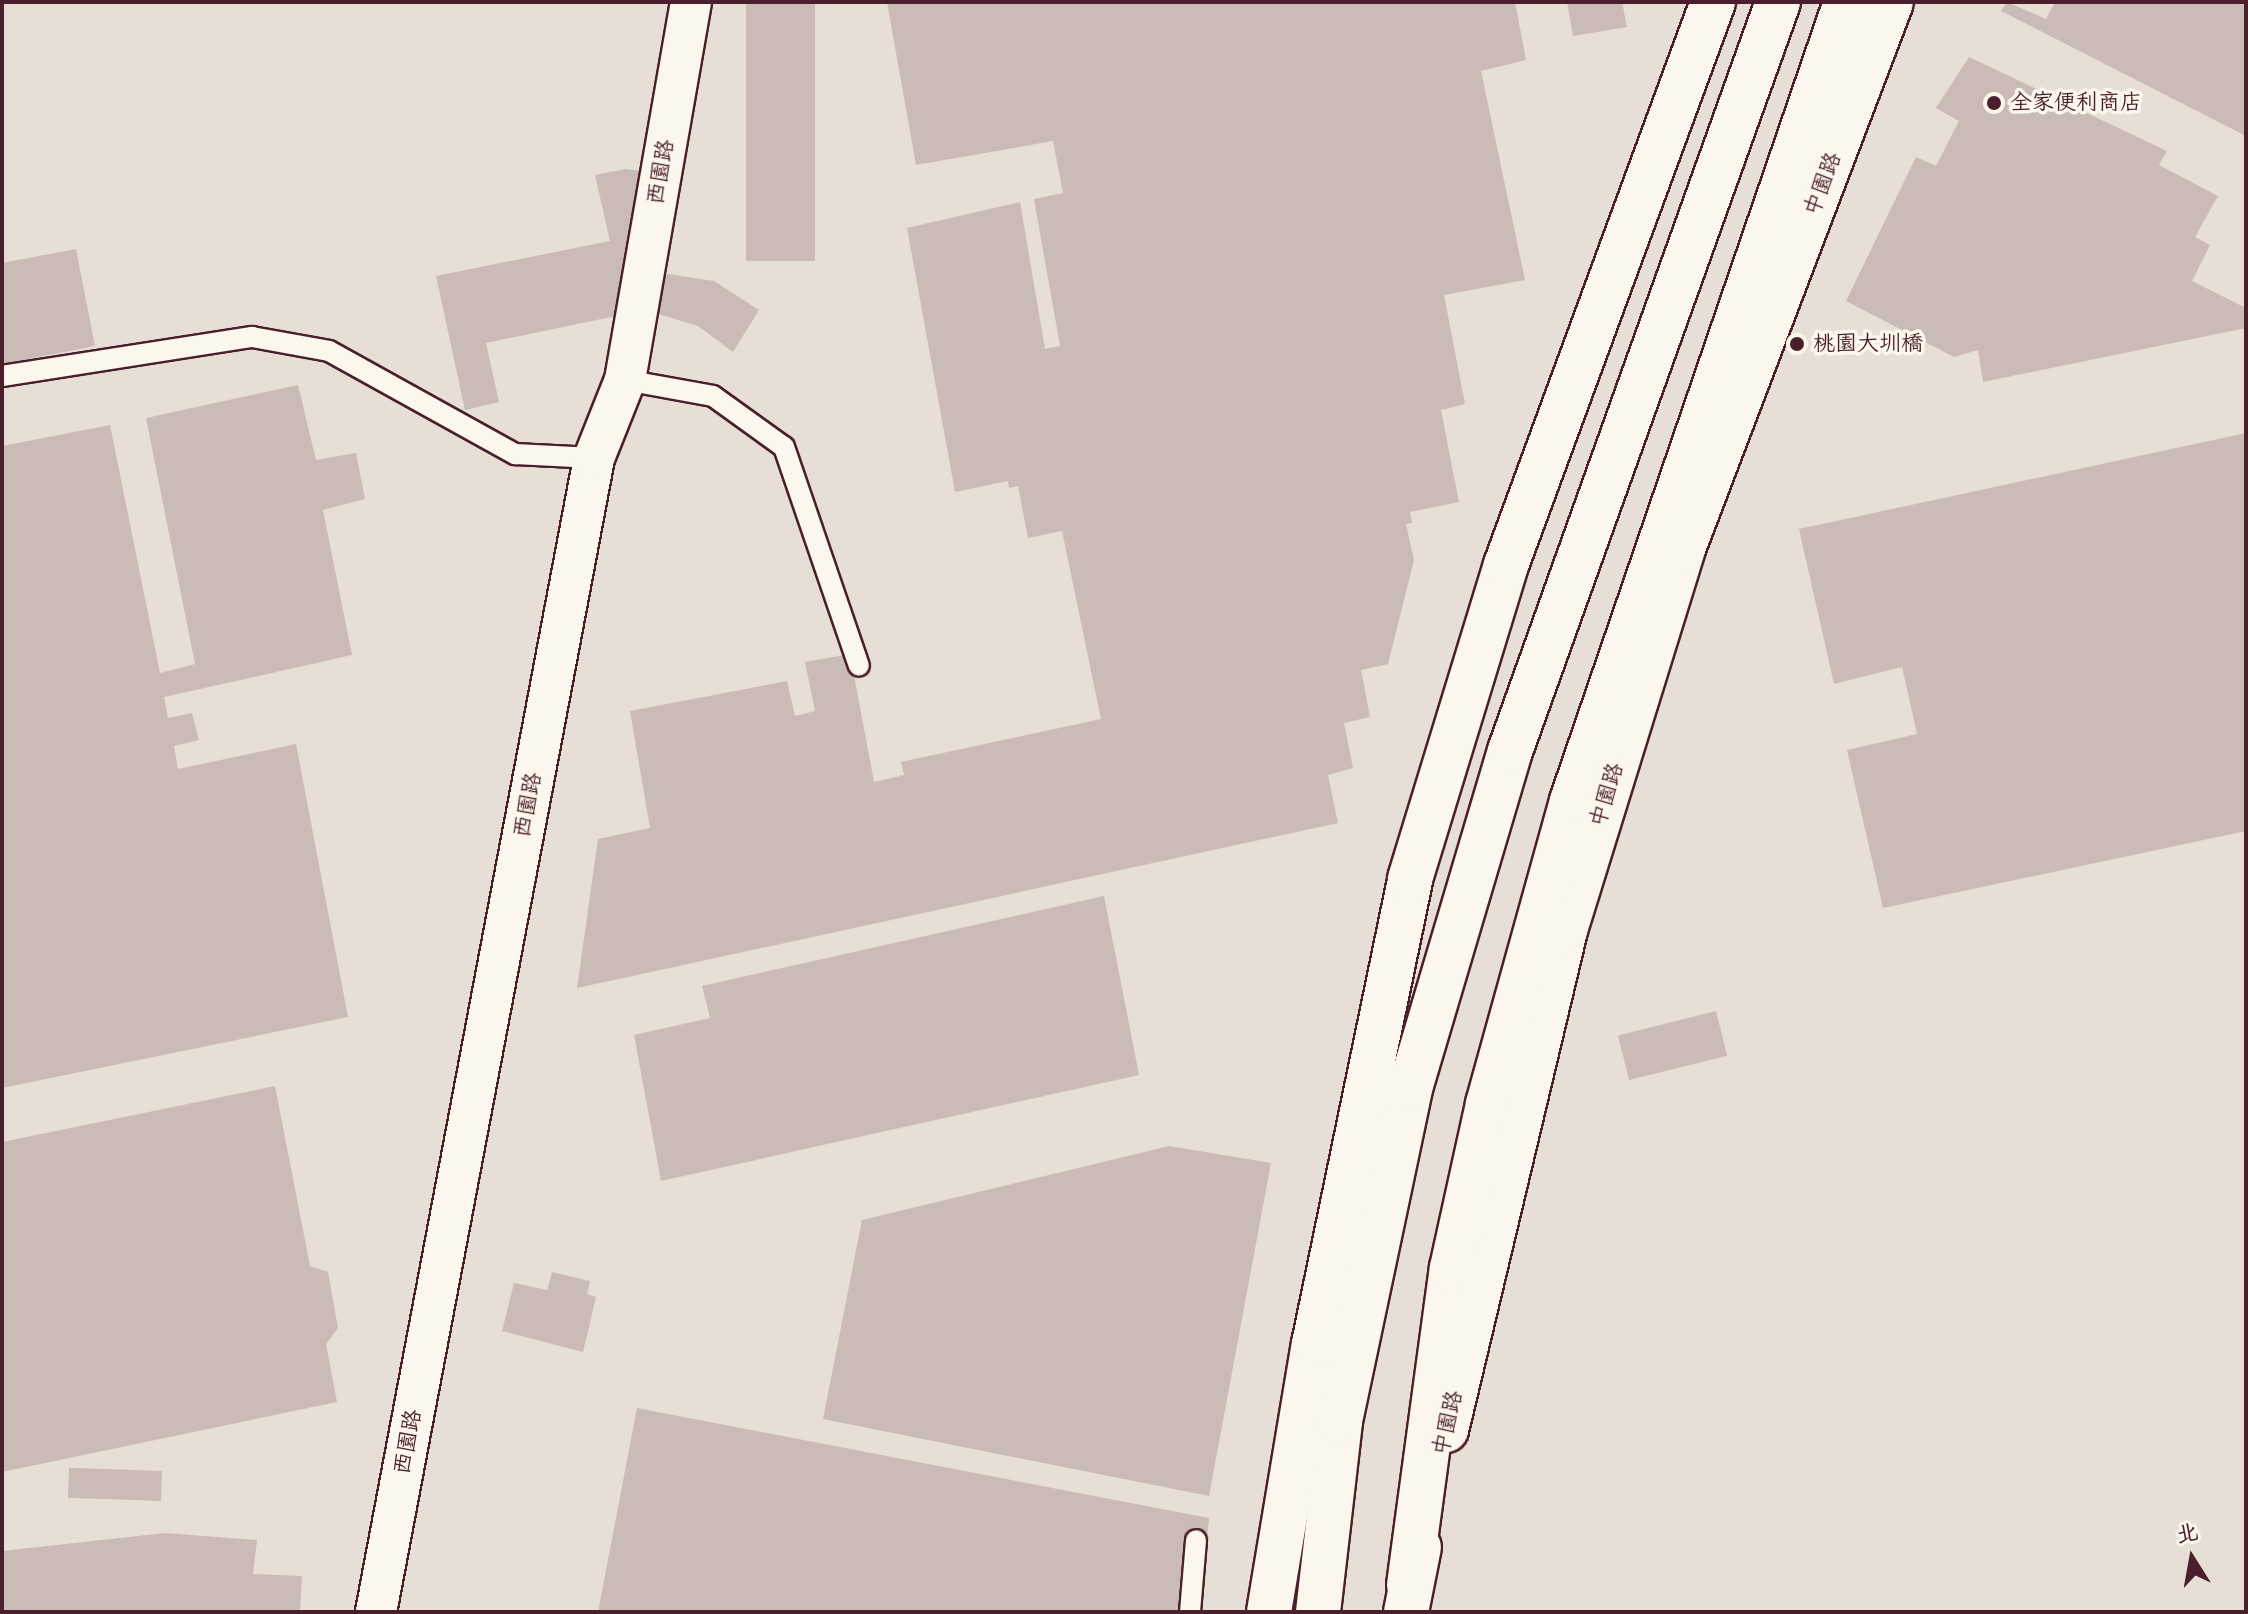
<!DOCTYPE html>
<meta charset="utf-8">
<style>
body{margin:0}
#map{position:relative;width:2248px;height:1614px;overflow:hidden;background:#f4eee4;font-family:"Balsamiq Sans","LXGW WenKai TC",sans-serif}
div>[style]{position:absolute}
.built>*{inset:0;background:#e7dfd6;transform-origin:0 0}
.building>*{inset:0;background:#cabbb6;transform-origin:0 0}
.roads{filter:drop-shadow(2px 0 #4a1f2b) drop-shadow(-2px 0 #4a1f2b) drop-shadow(0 2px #4a1f2b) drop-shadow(0 -2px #4a1f2b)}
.lane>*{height:20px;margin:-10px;padding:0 10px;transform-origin:10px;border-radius:10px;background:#fbf7ec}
.street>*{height:40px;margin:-20px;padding:0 20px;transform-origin:20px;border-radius:20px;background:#fbf7ec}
.secondary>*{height:44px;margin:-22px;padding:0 22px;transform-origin:22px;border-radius:22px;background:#fbf7ec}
.highway>*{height:44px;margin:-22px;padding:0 22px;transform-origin:22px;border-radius:22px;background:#fbf7ec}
.dots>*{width:22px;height:22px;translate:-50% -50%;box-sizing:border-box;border:4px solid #fbf7ec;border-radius:50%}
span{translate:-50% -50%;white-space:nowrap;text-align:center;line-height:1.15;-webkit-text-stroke:7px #fbf7ec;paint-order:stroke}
.poi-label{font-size:22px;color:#4a1f2b}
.left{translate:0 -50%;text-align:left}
.street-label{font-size:22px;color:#4a1f2b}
.frame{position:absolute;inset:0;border:4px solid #4a1f2b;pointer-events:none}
.north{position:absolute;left:2152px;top:1518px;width:80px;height:80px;-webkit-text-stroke:6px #fbf7ec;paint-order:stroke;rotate:349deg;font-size:22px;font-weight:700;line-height:32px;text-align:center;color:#4a1f2b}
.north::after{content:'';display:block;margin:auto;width:28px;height:36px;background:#4a1f2b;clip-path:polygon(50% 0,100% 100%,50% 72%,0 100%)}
</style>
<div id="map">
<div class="built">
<i style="left:2px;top:2px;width:2244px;height:1610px"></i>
</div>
<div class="building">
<i style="left:746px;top:2px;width:69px;height:259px"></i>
<i style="clip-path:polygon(887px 2px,1515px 2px,1526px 60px,1481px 71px,1525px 280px,1444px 295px,1465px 404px,1441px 410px,1459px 502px,1410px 512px,1412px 523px,1406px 524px,1414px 560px,1388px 664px,1361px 670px,1370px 717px,1344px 723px,1353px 768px,1328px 775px,1338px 823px,577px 988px,598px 839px,650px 828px,630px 711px,787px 681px,795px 716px,815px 711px,805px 662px,850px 654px,874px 782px,904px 775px,901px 762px,1101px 719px,1062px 531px,1028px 538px,1018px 486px,1009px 488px,1008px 481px,955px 492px,907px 228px,1020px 202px,1045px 349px,1060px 346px,1034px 199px,1063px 193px,1053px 141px,916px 165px)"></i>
<i style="clip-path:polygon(1567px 2px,1622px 2px,1627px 27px,1573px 36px)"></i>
<i style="clip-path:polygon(2007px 2px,2046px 19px,2055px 2px,2246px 2px,2246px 136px,2001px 11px)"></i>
<i style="clip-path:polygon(1969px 57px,2167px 151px,2159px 165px,2218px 196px,2195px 237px,2210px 245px,2192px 281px,2246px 308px,2246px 328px,1983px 382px,1978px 350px,1954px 357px,1846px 301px,1916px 157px,1936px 166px,1959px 121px,1936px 108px)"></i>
<i style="clip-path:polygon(626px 169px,663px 174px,635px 312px,486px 343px,499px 402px,465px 410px,436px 276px,610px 241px,595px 175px)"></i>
<i style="clip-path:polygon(76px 249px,95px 346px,2px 364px,2px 263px)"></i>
<i style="clip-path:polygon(662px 273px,714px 281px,759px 310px,733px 352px,698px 326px,655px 313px)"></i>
<i style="clip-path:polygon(298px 385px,316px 460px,356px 453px,365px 499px,323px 510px,352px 655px,164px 697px,168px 718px,192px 713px,199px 740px,174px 746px,178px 769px,296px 744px,348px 1017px,2px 1088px,2px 446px,110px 425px,160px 673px,195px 664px,146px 418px)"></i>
<i style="clip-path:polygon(2246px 433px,2246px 831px,1883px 908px,1847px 750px,1917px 734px,1902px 667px,1834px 684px,1799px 529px)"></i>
<i style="clip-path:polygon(1104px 896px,1139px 1075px,661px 1181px,634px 1035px,710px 1018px,702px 986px)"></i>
<i style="left:1716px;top:1011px;width:46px;height:101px;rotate:76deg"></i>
<i style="clip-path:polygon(275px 1086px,310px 1266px,328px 1272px,338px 1328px,326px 1344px,337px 1402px,2px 1472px,2px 1142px)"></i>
<i style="clip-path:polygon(1169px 1146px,1271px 1163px,1209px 1496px,823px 1419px,862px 1220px)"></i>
<i style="clip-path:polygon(552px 1272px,590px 1281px,587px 1294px,596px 1297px,583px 1352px,502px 1331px,514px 1283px,547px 1290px)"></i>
<i style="clip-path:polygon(637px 1408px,1209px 1518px,1199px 1612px,598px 1612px)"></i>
<i style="left:162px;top:1471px;width:30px;height:93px;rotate:92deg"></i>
<i style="clip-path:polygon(165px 1533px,257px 1540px,253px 1574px,302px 1576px,300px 1612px,2px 1612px,2px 1551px)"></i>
</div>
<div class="roads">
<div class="lane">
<i style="left:2px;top:376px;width:253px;rotate:-8.9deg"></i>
<i style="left:252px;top:337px;width:78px;rotate:10.3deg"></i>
<i style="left:329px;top:351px;width:213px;rotate:29deg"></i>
<i style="left:515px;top:454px;width:79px;rotate:2.9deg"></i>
<i style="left:625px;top:380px;width:89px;rotate:10.3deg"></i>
<i style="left:713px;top:396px;width:87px;rotate:35.7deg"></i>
<i style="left:784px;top:447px;width:231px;rotate:71.1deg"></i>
<i style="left:1190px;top:1612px;width:72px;rotate:-85.2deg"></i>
</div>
<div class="street">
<i style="left:376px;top:1612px;width:1174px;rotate:-79.3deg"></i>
<i style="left:594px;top:458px;width:84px;rotate:-68.3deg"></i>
<i style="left:625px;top:380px;width:384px;rotate:-80.1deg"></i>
</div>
<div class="secondary">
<i style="left:1446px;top:1430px;width:514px;rotate:-76.61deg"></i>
<i style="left:1565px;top:930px;width:397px;rotate:-72.8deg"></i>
<i style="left:1682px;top:551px;width:587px;rotate:-69.16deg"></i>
<i style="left:1269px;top:1612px;width:272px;rotate:-80.5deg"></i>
<i style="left:1314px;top:1344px;width:475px;rotate:-78.3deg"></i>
<i style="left:1410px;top:879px;width:328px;rotate:-73deg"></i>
<i style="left:1506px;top:565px;width:600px;rotate:-69.81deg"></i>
<i style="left:1406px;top:1612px;width:66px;rotate:-78.7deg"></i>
</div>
<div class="highway">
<i style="left:1409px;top:1585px;width:320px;rotate:-82.3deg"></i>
<i style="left:1452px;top:1268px;width:168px;rotate:-77.6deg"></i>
<i style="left:1488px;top:1104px;width:314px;rotate:-74.5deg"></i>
<i style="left:1572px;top:801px;width:845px;rotate:-71.07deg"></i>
<i style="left:1318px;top:1612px;width:192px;rotate:-83.4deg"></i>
<i style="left:1340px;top:1421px;width:343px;rotate:-78.1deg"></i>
<i style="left:1411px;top:1085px;width:348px;rotate:-73.5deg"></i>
<i style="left:1510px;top:751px;width:796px;rotate:-70.31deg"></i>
</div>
</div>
<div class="dots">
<i style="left:1994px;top:103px;background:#4a1f2b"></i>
<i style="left:1797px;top:344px;background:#4a1f2b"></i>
</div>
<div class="poi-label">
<span class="left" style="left:2010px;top:103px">全家便利商店</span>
<span class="left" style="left:1813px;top:344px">桃園大圳橋</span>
</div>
<div class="street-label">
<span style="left:661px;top:172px;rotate:-80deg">西園路</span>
<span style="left:1823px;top:184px;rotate:-69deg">中園路</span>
<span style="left:1607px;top:795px;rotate:-73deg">中園路</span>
<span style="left:528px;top:805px;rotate:-79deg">西園路</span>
<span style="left:1448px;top:1423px;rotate:-77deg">中園路</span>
<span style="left:408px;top:1442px;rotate:-79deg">西園路</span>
</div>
<div class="frame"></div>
<div class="north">北</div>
</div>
